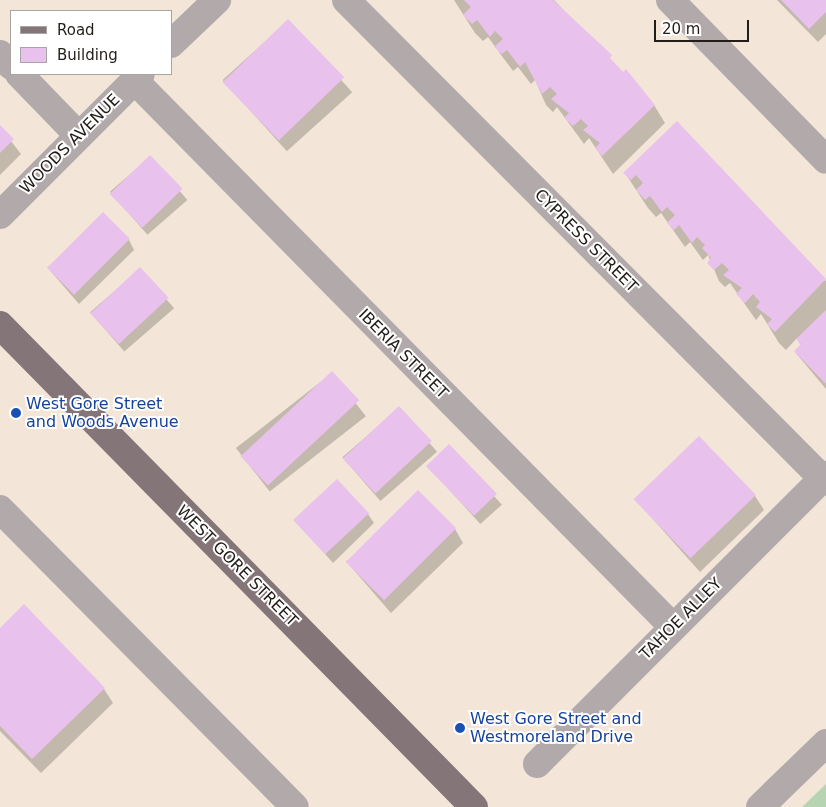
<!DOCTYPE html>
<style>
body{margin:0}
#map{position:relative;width:826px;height:807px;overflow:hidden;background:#f3e6d8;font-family:"DejaVu Sans",sans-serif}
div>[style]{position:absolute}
.green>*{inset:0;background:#b7d4b2}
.shadow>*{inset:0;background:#0003;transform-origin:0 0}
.building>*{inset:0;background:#e8c2ed;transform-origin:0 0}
.minor>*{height:28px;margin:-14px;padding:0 14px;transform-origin:14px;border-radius:14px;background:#b2a9ab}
.major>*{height:28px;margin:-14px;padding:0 14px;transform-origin:14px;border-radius:14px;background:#847578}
.dots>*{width:14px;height:14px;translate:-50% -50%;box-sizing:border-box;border:2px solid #fff;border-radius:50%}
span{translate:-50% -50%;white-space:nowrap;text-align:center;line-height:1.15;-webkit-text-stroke:4px #fff;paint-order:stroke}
.street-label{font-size:16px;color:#221d18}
.transit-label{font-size:16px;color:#164399}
.left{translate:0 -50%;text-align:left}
.legend{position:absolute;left:10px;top:10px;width:162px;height:65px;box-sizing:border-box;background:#fff;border:1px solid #a7a5a3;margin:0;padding:6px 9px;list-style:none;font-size:15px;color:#221d18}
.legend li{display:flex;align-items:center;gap:10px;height:25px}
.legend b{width:25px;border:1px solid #a7a5a3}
.scale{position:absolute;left:654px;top:20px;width:95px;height:22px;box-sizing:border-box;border:2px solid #221d18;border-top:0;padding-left:6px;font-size:15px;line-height:18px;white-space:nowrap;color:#221d18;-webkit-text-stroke:4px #fff;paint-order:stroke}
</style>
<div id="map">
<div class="green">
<i style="clip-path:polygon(826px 784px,826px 807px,802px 807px)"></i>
</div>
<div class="shadow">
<i style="clip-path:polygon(454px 0,554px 0,654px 105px,665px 123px,613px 174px,589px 138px,584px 144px,557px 107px,553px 112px,546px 105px,535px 80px,531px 84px,518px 67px,513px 71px,488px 37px,483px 41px,475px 33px)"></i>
<i style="clip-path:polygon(777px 0,826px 0,826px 34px,818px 42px)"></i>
<i style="left:288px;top:21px;width:96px;height:88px;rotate:48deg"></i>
<i style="clip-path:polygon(677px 123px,826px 281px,826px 389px,795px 352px,801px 346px,797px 338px,786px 350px,779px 343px,761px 314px,756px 320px,730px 283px,725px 287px,719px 281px,708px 255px,703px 260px,690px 242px,685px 247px,661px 213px,656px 217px,648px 208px,625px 173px)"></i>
<i style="clip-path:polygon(0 127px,21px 154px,0 175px)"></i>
<i style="left:150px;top:157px;width:57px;height:53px;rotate:49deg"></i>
<i style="clip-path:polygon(129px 240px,134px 250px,79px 304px,47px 267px)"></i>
<i style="left:140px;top:269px;width:52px;height:66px;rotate:49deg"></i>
<i style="left:332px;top:373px;width:55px;height:122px;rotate:52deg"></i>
<i style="left:399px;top:408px;width:58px;height:75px;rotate:49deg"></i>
<i style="left:449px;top:446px;width:79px;height:29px;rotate:48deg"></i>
<i style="clip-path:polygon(755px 496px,764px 510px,700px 572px,635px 499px)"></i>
<i style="clip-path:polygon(368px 514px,374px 523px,333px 563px,296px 521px)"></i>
<i style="clip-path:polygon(455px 529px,463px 543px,391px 613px,346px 561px)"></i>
<i style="clip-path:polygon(24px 606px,104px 689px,113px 703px,41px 773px,0 731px,0 630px)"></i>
</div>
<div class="building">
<i style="clip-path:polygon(464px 0,553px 0,612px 55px,610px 58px,623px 72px,626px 69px,655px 105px,602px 156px,595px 148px,600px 143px,583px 130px,588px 126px,581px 119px,573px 126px,564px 118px,569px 113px,551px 99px,557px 94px,550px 87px,542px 94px,525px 62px,520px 67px,507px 50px,502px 54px,494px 47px,503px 39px,495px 31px,490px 37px,477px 20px,472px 24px,463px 15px,471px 7px)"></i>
<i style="clip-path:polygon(781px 0,826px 0,826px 12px,809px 29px)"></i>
<i style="left:288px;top:19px;width:81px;height:91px;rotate:46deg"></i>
<i style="clip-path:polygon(677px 121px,826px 279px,775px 332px,767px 324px,772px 319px,756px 307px,760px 302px,753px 294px,745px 303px,736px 294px,742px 288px,723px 275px,729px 270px,722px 263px,714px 270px,707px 263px,711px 258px,702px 248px,705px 245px,697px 237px,692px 243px,679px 225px,674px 230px,667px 223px,675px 215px,667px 207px,662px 212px,650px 196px,645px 200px,636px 190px,643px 183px,636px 175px,631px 180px,623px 173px)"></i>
<i style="clip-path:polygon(0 125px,14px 139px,0 153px)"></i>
<i style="left:150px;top:155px;width:47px;height:56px;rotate:46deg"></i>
<i style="left:103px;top:212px;width:38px;height:79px;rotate:45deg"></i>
<i style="left:140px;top:267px;width:42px;height:68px;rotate:47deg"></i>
<i style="clip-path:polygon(826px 310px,826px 384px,794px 351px,801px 344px,796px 339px)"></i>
<i style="left:332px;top:371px;width:40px;height:125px;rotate:47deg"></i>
<i style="left:399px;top:406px;width:48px;height:77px;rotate:47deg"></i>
<i style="left:699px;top:436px;width:82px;height:91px;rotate:46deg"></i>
<i style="left:449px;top:444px;width:69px;height:32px;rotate:46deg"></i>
<i style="left:337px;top:479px;width:47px;height:60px;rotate:47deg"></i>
<i style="left:418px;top:490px;width:54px;height:102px;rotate:45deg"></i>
<i style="clip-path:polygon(24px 604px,105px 688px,32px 759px,0 726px,0 628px)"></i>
</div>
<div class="minor">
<i style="left:346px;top:0;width:680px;rotate:45.12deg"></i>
<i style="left:670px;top:0;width:223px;rotate:45.7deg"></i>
<i style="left:171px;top:44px;width:64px;rotate:-43.7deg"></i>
<i style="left:0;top:54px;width:16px;rotate:47deg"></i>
<i style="left:19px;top:74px;width:86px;rotate:45.9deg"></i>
<i style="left:134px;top:80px;width:768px;rotate:45.42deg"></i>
<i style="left:0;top:215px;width:199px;rotate:-45deg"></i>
<i style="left:0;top:509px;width:419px;rotate:45.3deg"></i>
<i style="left:537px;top:764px;width:409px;rotate:-45deg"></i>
<i style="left:760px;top:807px;width:92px;rotate:-44.1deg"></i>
</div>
<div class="major">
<i style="left:0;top:325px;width:676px;rotate:45.48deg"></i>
</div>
<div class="dots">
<i style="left:16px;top:413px;background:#1a4fb4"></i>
<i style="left:460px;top:728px;background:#1a4fb4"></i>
</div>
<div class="street-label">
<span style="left:70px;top:144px;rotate:-45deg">WOODS AVENUE</span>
<span style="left:586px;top:241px;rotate:45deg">CYPRESS STREET</span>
<span style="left:403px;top:354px;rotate:45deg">IBERIA STREET</span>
<span style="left:237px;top:566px;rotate:45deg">WEST GORE STREET</span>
<span style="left:681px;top:619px;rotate:-45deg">TAHOE ALLEY</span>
</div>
<div class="transit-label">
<span class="left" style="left:26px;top:413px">West Gore Street<br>and Woods Avenue</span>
<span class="left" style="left:470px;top:728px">West Gore Street and<br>Westmoreland Drive</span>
</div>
<ul class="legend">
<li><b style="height:6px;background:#847578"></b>Road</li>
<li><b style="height:14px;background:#e8c2ed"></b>Building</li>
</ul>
<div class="scale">20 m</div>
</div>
